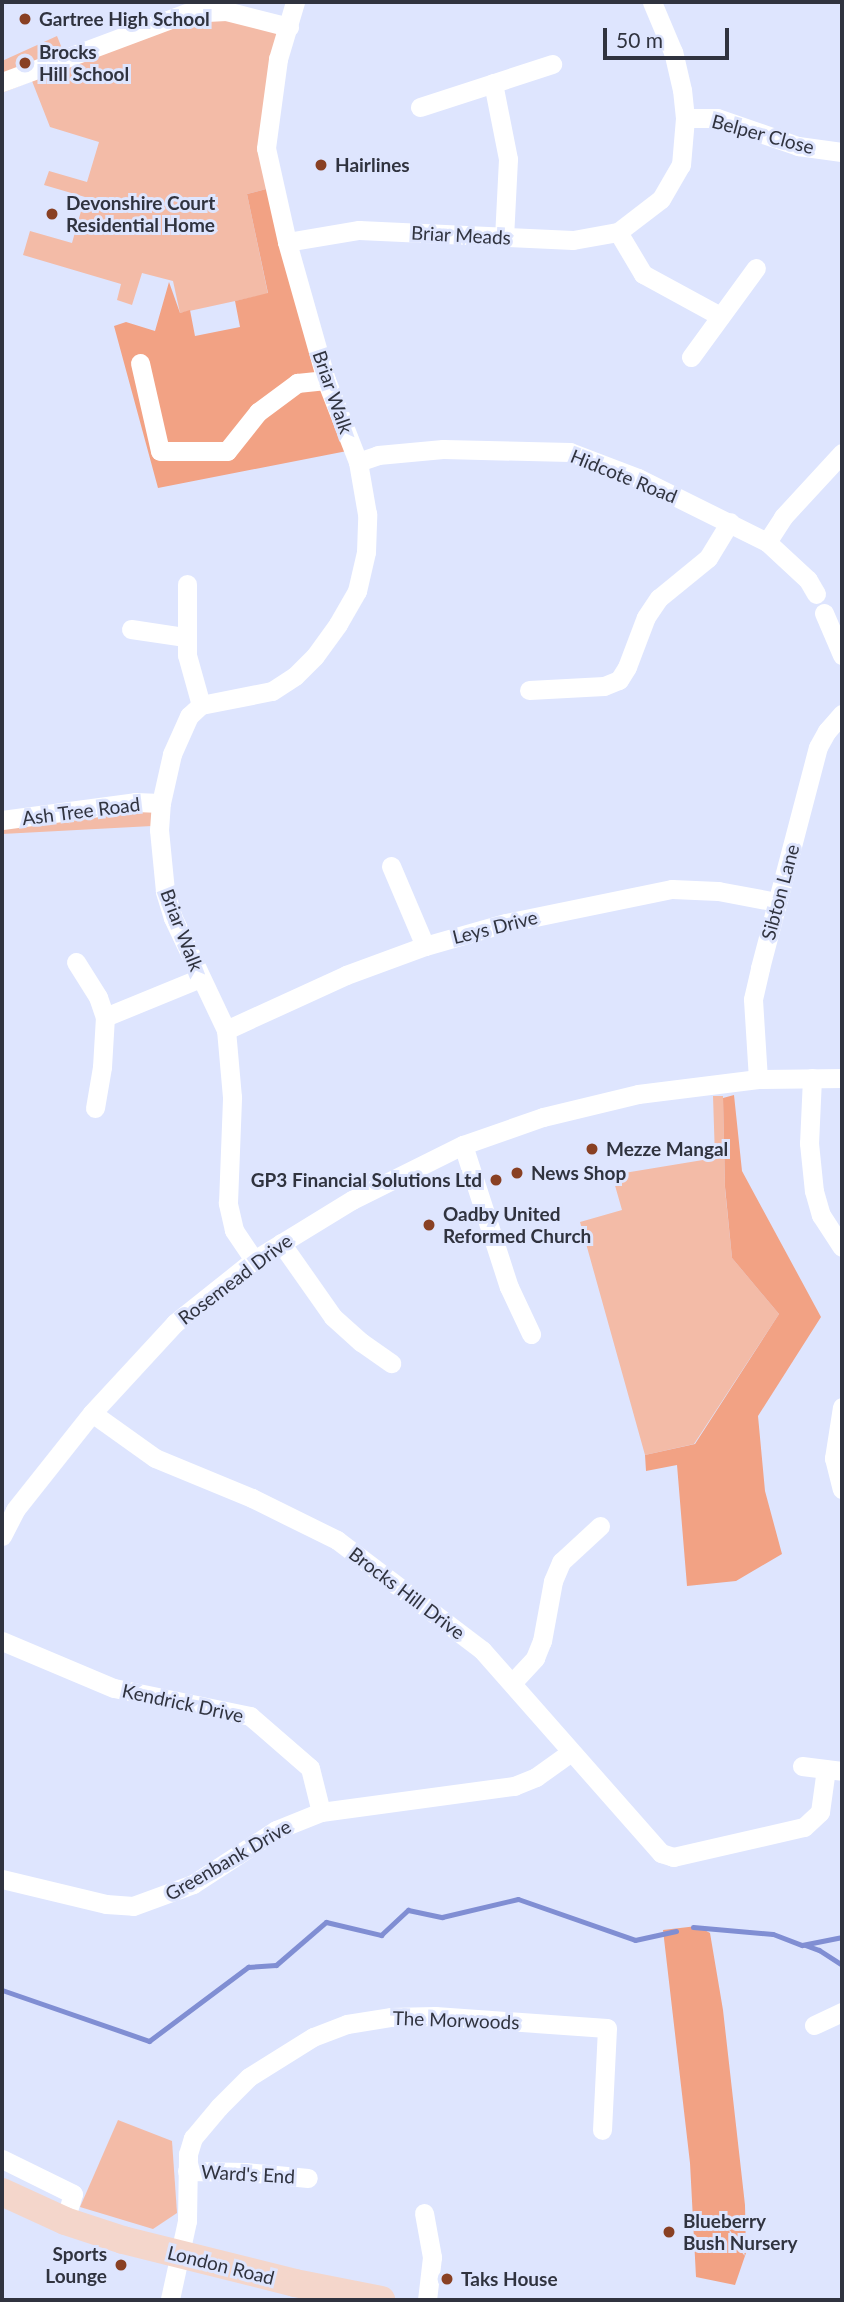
<!DOCTYPE html>
<style>
body{margin:0}
#map{position:relative;width:844px;height:2302px;overflow:hidden;background:#dee5fe;font-family:Lato,sans-serif}
div>[style]{position:absolute}
.green>*{inset:0;background:#f3bba7}
.forest>*{inset:0;background:#f2a284}
.stream>*{height:5px;margin:-2.5px;padding:0 2.5px;transform-origin:2.5px;border-radius:2.5px;background:#808ed3}
.street>*{height:19px;margin:-9.5px;padding:0 9.5px;transform-origin:9.5px;border-radius:9.5px;background:#fff}
.secondary>*{height:28px;margin:-14px;padding:0 14px;transform-origin:14px;border-radius:14px;background:#f4d6cb}
.dots>*{width:19px;height:19px;translate:-50% -50%;box-sizing:border-box;border:4px solid #dee5fe;border-radius:50%}
span{translate:-50% -50%;white-space:nowrap;text-align:center;line-height:1.15;-webkit-text-stroke:6px #dee5fe;paint-order:stroke}
.poi-label{font-size:19px;color:#30333f;font-weight:700}
.left{translate:0 -50%;text-align:left}
.right{translate:-100% -50%;text-align:right}
.street-label{font-size:19px;color:#30333f}
.frame{position:absolute;inset:0;border:4px solid #30333f;pointer-events:none}
.scale{position:absolute;left:603px;top:28px;width:126px;height:32px;box-sizing:border-box;border:4px solid #30333f;border-top:0;padding-left:9px;font-size:21px;line-height:24px;white-space:nowrap;color:#30333f;-webkit-text-stroke:5px #dee5fe;paint-order:stroke}
</style>
<div id="map">
<div class="green">
<i style="clip-path:polygon(187px 13px,289px 27px,279px 57px,274px 187px,247px 194px,268px 294px,180px 313px,173px 281px,142px 273px,132px 305px,117px 300px,121px 284px,23px 255px,30px 231px,72px 243px,85px 197px,44px 185px,49px 171px,87px 182px,99px 142px,50px 127px,32px 81px,2px 93px,2px 61px,57px 36px,65px 56px)"></i>
<i style="clip-path:polygon(161px 803px,152px 826px,2px 834px,2px 820px)"></i>
<i style="clip-path:polygon(713px 1096px,723px 1096px,725px 1189px,732px 1258px,779px 1314px,694px 1444px,645px 1455px,580px 1222px,622px 1210px,612px 1175px,715px 1158px)"></i>
<i style="clip-path:polygon(118px 2120px,172px 2141px,177px 2213px,153px 2229px,80px 2207px)"></i>
</div>
<div class="forest">
<i style="clip-path:polygon(274px 187px,347px 451px,158px 488px,114px 326px,126px 322px,155px 331px,169px 282px,180px 313px,190px 310px,195px 336px,240px 327px,235px 301px,268px 293px,247px 194px)"></i>
<i style="clip-path:polygon(734px 1095px,742px 1171px,821px 1317px,758px 1416px,765px 1491px,782px 1554px,736px 1581px,687px 1586px,677px 1465px,646px 1471px,645px 1455px,695px 1444px,779px 1314px,732px 1258px,725px 1187px,723px 1098px)"></i>
<i style="clip-path:polygon(697px 1926px,710px 1933px,723px 2010px,745px 2205px,746px 2253px,735px 2285px,696px 2277px,690px 2163px,663px 1930px)"></i>
</div>
<div class="stream">
<i style="left:693px;top:1927px;width:80px;rotate:5deg"></i>
<i style="left:773px;top:1934px;width:31px;rotate:21deg"></i>
<i style="left:802px;top:1945px;width:41px;rotate:-11.3deg"></i>
<i style="left:805px;top:1945px;width:15px;rotate:20deg"></i>
<i style="left:819px;top:1950px;width:27px;rotate:33deg"></i>
<i style="left:2px;top:1990px;width:156px;rotate:19.1deg"></i>
<i style="left:149px;top:2041px;width:124px;rotate:-36.8deg"></i>
<i style="left:248px;top:1967px;width:28px;rotate:-4deg"></i>
<i style="left:276px;top:1965px;width:66px;rotate:-40.7deg"></i>
<i style="left:326px;top:1922px;width:57px;rotate:13.3deg"></i>
<i style="left:381px;top:1935px;width:37px;rotate:-43deg"></i>
<i style="left:408px;top:1910px;width:35px;rotate:12deg"></i>
<i style="left:442px;top:1917px;width:78px;rotate:-13.3deg"></i>
<i style="left:518px;top:1899px;width:124px;rotate:19.3deg"></i>
<i style="left:635px;top:1940px;width:42px;rotate:-12.4deg"></i>
</div>
<div class="street">
<i style="left:2px;top:82px;width:197px;rotate:-20.5deg"></i>
<i style="left:187px;top:13px;width:39px;rotate:-3deg"></i>
<i style="left:226px;top:11px;width:65px;rotate:14.3deg"></i>
<i style="left:493px;top:83px;width:77px;rotate:78.8deg"></i>
<i style="left:508px;top:159px;width:78px;rotate:92.9deg"></i>
<i style="left:420px;top:107px;width:139px;rotate:-18deg"></i>
<i style="left:685px;top:118px;width:32px"></i>
<i style="left:717px;top:118px;width:86px;rotate:19.1deg"></i>
<i style="left:798px;top:146px;width:44px;rotate:7.8deg"></i>
<i style="left:618px;top:232px;width:49px;rotate:59.2deg"></i>
<i style="left:643px;top:274px;width:88px;rotate:28.6deg"></i>
<i style="left:287px;top:242px;width:73px;rotate:-9.5deg"></i>
<i style="left:359px;top:230px;width:214px;rotate:2.7deg"></i>
<i style="left:573px;top:240px;width:46px;rotate:-10.1deg"></i>
<i style="left:618px;top:232px;width:54px;rotate:-37.5deg"></i>
<i style="left:661px;top:199px;width:39px;rotate:-60deg"></i>
<i style="left:681px;top:165px;width:47px;rotate:-85.1deg"></i>
<i style="left:685px;top:118px;width:28px;rotate:-96deg"></i>
<i style="left:682px;top:90px;width:39px;rotate:-103deg"></i>
<i style="left:673px;top:52px;width:54px;rotate:-112.8deg"></i>
<i style="left:691px;top:357px;width:110px;rotate:-53.9deg"></i>
<i style="left:140px;top:363px;width:90px;rotate:77.2deg"></i>
<i style="left:160px;top:451px;width:67px"></i>
<i style="left:227px;top:451px;width:50px;rotate:-51.5deg"></i>
<i style="left:258px;top:412px;width:49px;rotate:-36.6deg"></i>
<i style="left:297px;top:383px;width:29px;rotate:-6deg"></i>
<i style="left:358px;top:462px;width:21px;rotate:-19deg"></i>
<i style="left:378px;top:455px;width:65px;rotate:-5.3deg"></i>
<i style="left:443px;top:449px;width:127px;rotate:1.4deg"></i>
<i style="left:570px;top:452px;width:73px;rotate:20.9deg"></i>
<i style="left:638px;top:478px;width:144px;rotate:26.4deg"></i>
<i style="left:767px;top:542px;width:56px;rotate:42.8deg"></i>
<i style="left:808px;top:580px;width:16px;rotate:60deg"></i>
<i style="left:767px;top:542px;width:30px;rotate:-57deg"></i>
<i style="left:783px;top:517px;width:87px;rotate:-47.3deg"></i>
<i style="left:187px;top:584px;width:71px;rotate:90deg"></i>
<i style="left:187px;top:655px;width:52px;rotate:74.4deg"></i>
<i style="left:824px;top:613px;width:46px;rotate:66.8deg"></i>
<i style="left:131px;top:629px;width:55px;rotate:8.4deg"></i>
<i style="left:529px;top:690px;width:75px;rotate:-3.1deg"></i>
<i style="left:604px;top:686px;width:16px;rotate:-22deg"></i>
<i style="left:619px;top:680px;width:15px;rotate:-58deg"></i>
<i style="left:627px;top:667px;width:53px;rotate:-69.2deg"></i>
<i style="left:646px;top:617px;width:23px;rotate:-56deg"></i>
<i style="left:659px;top:598px;width:63px;rotate:-39.2deg"></i>
<i style="left:708px;top:558px;width:42px;rotate:-58.6deg"></i>
<i style="left:2px;top:820px;width:134px;rotate:-7.7deg"></i>
<i style="left:135px;top:802px;width:26px;rotate:2deg"></i>
<i style="left:391px;top:866px;width:87px;rotate:67deg"></i>
<i style="left:76px;top:962px;width:41px;rotate:57.8deg"></i>
<i style="left:98px;top:997px;width:21px;rotate:71deg"></i>
<i style="left:105px;top:1017px;width:103px;rotate:-22.3deg"></i>
<i style="left:226px;top:1030px;width:132px;rotate:-24.6deg"></i>
<i style="left:346px;top:975px;width:84px;rotate:-20.2deg"></i>
<i style="left:425px;top:946px;width:84px;rotate:-15.9deg"></i>
<i style="left:506px;top:923px;width:169px;rotate:-11.6deg"></i>
<i style="left:672px;top:889px;width:46px;rotate:2.5deg"></i>
<i style="left:718px;top:891px;width:60px;rotate:10.6deg"></i>
<i style="left:812px;top:1078px;width:65px;rotate:92.6deg"></i>
<i style="left:809px;top:1143px;width:48px;rotate:84.1deg"></i>
<i style="left:814px;top:1191px;width:25px;rotate:74deg"></i>
<i style="left:821px;top:1215px;width:38px;rotate:57deg"></i>
<i style="left:758px;top:1079px;width:80px;rotate:-93.6deg"></i>
<i style="left:753px;top:999px;width:32px;rotate:-77deg"></i>
<i style="left:760px;top:968px;width:228px;rotate:-75.3deg"></i>
<i style="left:818px;top:747px;width:18px;rotate:-61deg"></i>
<i style="left:827px;top:731px;width:23px;rotate:-49deg"></i>
<i style="left:95px;top:1108px;width:42px;rotate:-80.3deg"></i>
<i style="left:102px;top:1067px;width:50px;rotate:-86.6deg"></i>
<i style="left:463px;top:1145px;width:149px;rotate:72.1deg"></i>
<i style="left:509px;top:1287px;width:52px;rotate:64.9deg"></i>
<i style="left:281px;top:1243px;width:90px;rotate:54.9deg"></i>
<i style="left:333px;top:1317px;width:38px;rotate:42deg"></i>
<i style="left:361px;top:1342px;width:37px;rotate:35deg"></i>
<i style="left:254px;top:1260px;width:36px;rotate:-124deg"></i>
<i style="left:234px;top:1230px;width:28px;rotate:-103deg"></i>
<i style="left:228px;top:1203px;width:106px;rotate:-87.8deg"></i>
<i style="left:232px;top:1097px;width:67px;rotate:-95.1deg"></i>
<i style="left:226px;top:1030px;width:124px;rotate:-115.3deg"></i>
<i style="left:173px;top:918px;width:28px;rotate:-107deg"></i>
<i style="left:165px;top:891px;width:61px;rotate:-95.6deg"></i>
<i style="left:159px;top:830px;width:27px;rotate:-86deg"></i>
<i style="left:161px;top:803px;width:50px;rotate:-77.3deg"></i>
<i style="left:172px;top:754px;width:42px;rotate:-65.9deg"></i>
<i style="left:189px;top:716px;width:16px;rotate:-43deg"></i>
<i style="left:201px;top:705px;width:72px;rotate:-11.2deg"></i>
<i style="left:272px;top:691px;width:27px;rotate:-33deg"></i>
<i style="left:295px;top:676px;width:28px;rotate:-45deg"></i>
<i style="left:315px;top:656px;width:39px;rotate:-54deg"></i>
<i style="left:338px;top:624px;width:38px;rotate:-60deg"></i>
<i style="left:357px;top:591px;width:40px;rotate:-77deg"></i>
<i style="left:366px;top:552px;width:38px;rotate:-88deg"></i>
<i style="left:367px;top:514px;width:53px;rotate:-99.8deg"></i>
<i style="left:358px;top:462px;width:88px;rotate:-111.3deg"></i>
<i style="left:326px;top:380px;width:143px;rotate:-105.8deg"></i>
<i style="left:287px;top:242px;width:96px;rotate:-102.6deg"></i>
<i style="left:266px;top:148px;width:90px;rotate:-82.3deg"></i>
<i style="left:278px;top:59px;width:59px;rotate:-73.4deg"></i>
<i style="left:842px;top:1407px;width:52px;rotate:98.9deg"></i>
<i style="left:834px;top:1458px;width:32px;rotate:76deg"></i>
<i style="left:92px;top:1413px;width:77px;rotate:35.5deg"></i>
<i style="left:155px;top:1458px;width:105px;rotate:22.4deg"></i>
<i style="left:252px;top:1498px;width:95px;rotate:26.3deg"></i>
<i style="left:337px;top:1540px;width:182px;rotate:37.2deg"></i>
<i style="left:482px;top:1650px;width:271px;rotate:48.6deg"></i>
<i style="left:661px;top:1853px;width:13px;rotate:18deg"></i>
<i style="left:673px;top:1857px;width:134px;rotate:-12.9deg"></i>
<i style="left:804px;top:1827px;width:22px;rotate:-43deg"></i>
<i style="left:820px;top:1812px;width:43px;rotate:-82.1deg"></i>
<i style="left:2px;top:1536px;width:29px;rotate:-63deg"></i>
<i style="left:15px;top:1510px;width:124px;rotate:-51.6deg"></i>
<i style="left:92px;top:1413px;width:122px;rotate:-47.3deg"></i>
<i style="left:175px;top:1323px;width:101px;rotate:-38.6deg"></i>
<i style="left:254px;top:1260px;width:115px;rotate:-31.5deg"></i>
<i style="left:352px;top:1200px;width:124px;rotate:-26.4deg"></i>
<i style="left:463px;top:1145px;width:85px;rotate:-19.3deg"></i>
<i style="left:543px;top:1117px;width:98px;rotate:-13.6deg"></i>
<i style="left:638px;top:1094px;width:121px;rotate:-7.1deg"></i>
<i style="left:758px;top:1079px;width:84px;rotate:-0.7deg"></i>
<i style="left:2px;top:1641px;width:121px;rotate:22.8deg"></i>
<i style="left:114px;top:1688px;width:139px;rotate:11.6deg"></i>
<i style="left:250px;top:1716px;width:79px;rotate:40.9deg"></i>
<i style="left:310px;top:1768px;width:45px;rotate:76deg"></i>
<i style="left:512px;top:1683px;width:34px;rotate:-47deg"></i>
<i style="left:535px;top:1658px;width:18px;rotate:-68deg"></i>
<i style="left:542px;top:1641px;width:61px;rotate:-79.6deg"></i>
<i style="left:553px;top:1581px;width:21px;rotate:-67deg"></i>
<i style="left:561px;top:1562px;width:53px;rotate:-42.7deg"></i>
<i style="left:802px;top:1766px;width:40px;rotate:7.1deg"></i>
<i style="left:2px;top:1879px;width:107px;rotate:13.5deg"></i>
<i style="left:106px;top:1904px;width:27px;rotate:4deg"></i>
<i style="left:133px;top:1906px;width:64px;rotate:-20.1deg"></i>
<i style="left:193px;top:1884px;width:99px;rotate:-33deg"></i>
<i style="left:276px;top:1830px;width:48px;rotate:-21.8deg"></i>
<i style="left:321px;top:1812px;width:195px;rotate:-7.7deg"></i>
<i style="left:514px;top:1786px;width:24px;rotate:-22deg"></i>
<i style="left:536px;top:1777px;width:43px;rotate:-35.5deg"></i>
<i style="left:814px;top:2025px;width:31px;rotate:-25deg"></i>
<i style="left:2px;top:2159px;width:79px;rotate:26.2deg"></i>
<i style="left:73px;top:2194px;width:28px;rotate:107deg"></i>
<i style="left:187px;top:2171px;width:58px;rotate:1deg"></i>
<i style="left:245px;top:2172px;width:63px;rotate:5.4deg"></i>
<i style="left:424px;top:2213px;width:45px;rotate:79.7deg"></i>
<i style="left:432px;top:2257px;width:43px;rotate:96.6deg"></i>
<i style="left:170px;top:2299px;width:80px;rotate:-77.7deg"></i>
<i style="left:187px;top:2221px;width:67px;rotate:-89.1deg"></i>
<i style="left:188px;top:2154px;width:17px;rotate:-73deg"></i>
<i style="left:193px;top:2138px;width:40px;rotate:-50deg"></i>
<i style="left:219px;top:2107px;width:42px;rotate:-45deg"></i>
<i style="left:249px;top:2077px;width:75px;rotate:-32deg"></i>
<i style="left:313px;top:2037px;width:36px;rotate:-21deg"></i>
<i style="left:347px;top:2024px;width:45px;rotate:-9deg"></i>
<i style="left:391px;top:2017px;width:44px;rotate:-1.3deg"></i>
<i style="left:435px;top:2016px;width:172px;rotate:4deg"></i>
<i style="left:607px;top:2028px;width:102px;rotate:92.8deg"></i>
</div>
<div class="secondary">
<i style="left:2px;top:2192px;width:69px;rotate:24.7deg"></i>
<i style="left:65px;top:2221px;width:61px;rotate:18.1deg"></i>
<i style="left:123px;top:2240px;width:177px;rotate:14deg"></i>
<i style="left:295px;top:2283px;width:88px;rotate:11.2deg"></i>
</div>
<div class="dots">
<i style="left:25px;top:19px;background:#894023"></i>
<i style="left:25px;top:63px;background:#894023"></i>
<i style="left:321px;top:165px;background:#894023"></i>
<i style="left:52px;top:214px;background:#894023"></i>
<i style="left:592px;top:1149px;background:#894023"></i>
<i style="left:517px;top:1173px;background:#894023"></i>
<i style="left:496px;top:1180px;background:#894023"></i>
<i style="left:429px;top:1225px;background:#894023"></i>
<i style="left:669px;top:2232px;background:#894023"></i>
<i style="left:121px;top:2265px;background:#894023"></i>
<i style="left:447px;top:2279px;background:#894023"></i>
</div>
<div class="poi-label">
<span class="left" style="left:39px;top:19px">Gartree High School</span>
<span class="left" style="left:39px;top:63px">Brocks<br>Hill School</span>
<span class="left" style="left:335px;top:165px">Hairlines</span>
<span class="left" style="left:66px;top:214px">Devonshire Court<br>Residential Home</span>
<span class="left" style="left:606px;top:1149px">Mezze Mangal</span>
<span class="left" style="left:531px;top:1173px">News Shop</span>
<span class="right" style="left:482px;top:1180px">GP3 Financial Solutions Ltd</span>
<span class="left" style="left:443px;top:1225px">Oadby United<br>Reformed Church</span>
<span class="left" style="left:683px;top:2232px">Blueberry<br>Bush Nursery</span>
<span class="right" style="left:107px;top:2265px">Sports<br>Lounge</span>
<span class="left" style="left:461px;top:2279px">Taks House</span>
</div>
<div class="street-label">
<span style="left:763px;top:134px;rotate:15deg">Belper Close</span>
<span style="left:461px;top:235px;rotate:3deg">Briar Meads</span>
<span style="left:333px;top:392px;rotate:71deg">Briar Walk</span>
<span style="left:624px;top:476px;rotate:22deg">Hidcote Road</span>
<span style="left:81px;top:811px;rotate:-7deg">Ash Tree Road</span>
<span style="left:780px;top:892px;rotate:-75deg">Sibton Lane</span>
<span style="left:495px;top:927px;rotate:-14deg">Leys Drive</span>
<span style="left:182px;top:930px;rotate:69deg">Briar Walk</span>
<span style="left:235px;top:1279px;rotate:-37deg">Rosemead Drive</span>
<span style="left:407px;top:1593px;rotate:37deg">Brocks Hill Drive</span>
<span style="left:183px;top:1703px;rotate:12deg">Kendrick Drive</span>
<span style="left:228px;top:1860px;rotate:-30deg">Greenbank Drive</span>
<span style="left:456px;top:2020px;rotate:2deg">The Morwoods</span>
<span style="left:248px;top:2174px;rotate:3deg">Ward's End</span>
<span style="left:221px;top:2265px;rotate:14deg">London Road</span>
</div>
<div class="frame"></div>
<div class="scale">50 m</div>
</div>
